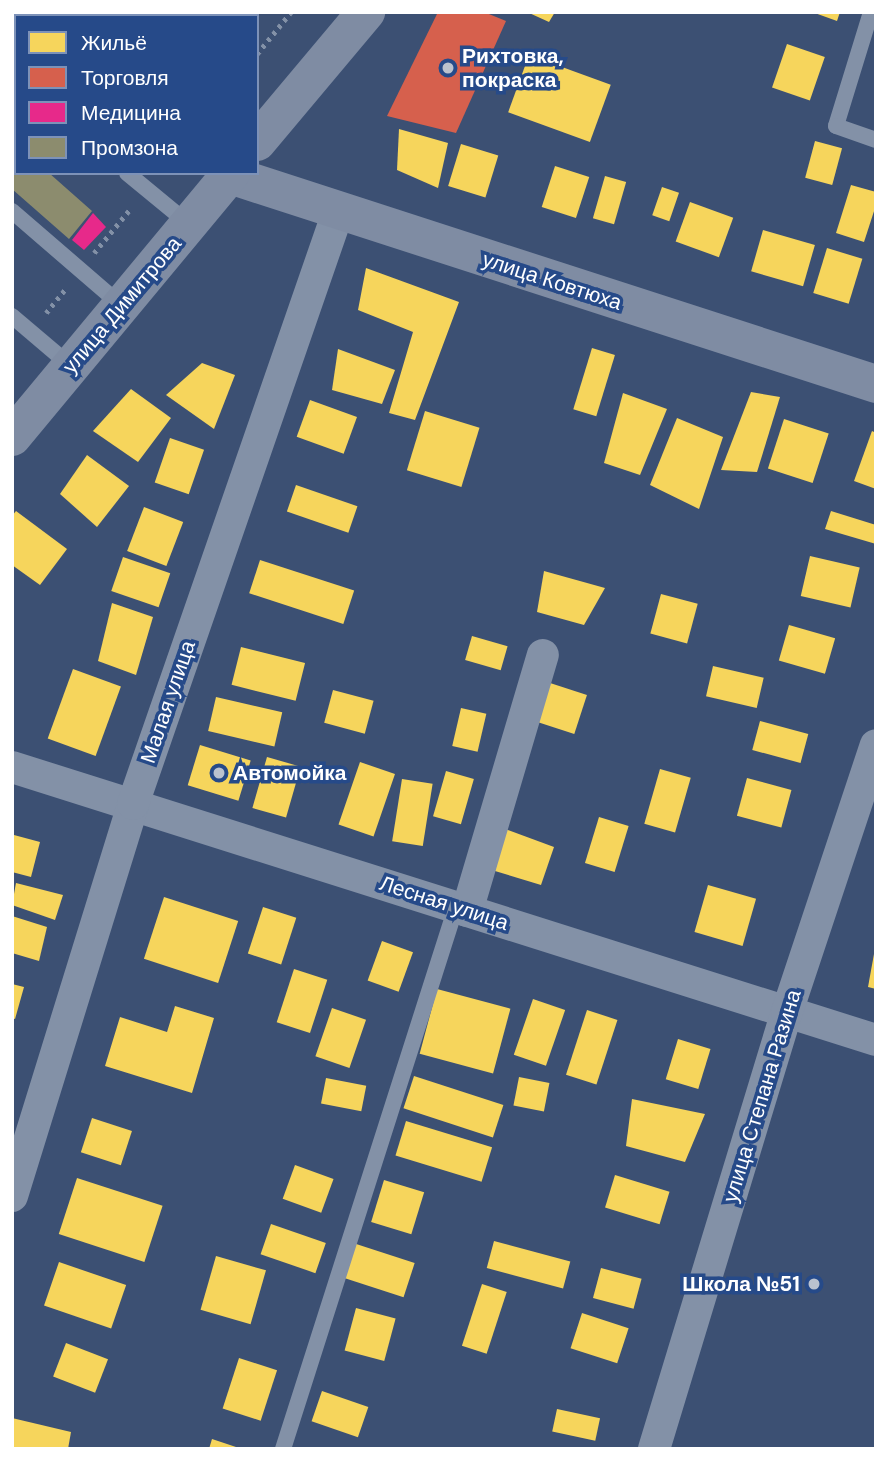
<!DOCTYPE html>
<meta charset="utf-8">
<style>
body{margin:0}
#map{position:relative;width:888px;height:1461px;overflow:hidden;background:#3c5073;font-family:"DM Sans",sans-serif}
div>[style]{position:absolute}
.homes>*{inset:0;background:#f6d55c;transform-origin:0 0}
.shops>*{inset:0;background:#d6604d}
.health>*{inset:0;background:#e7298a}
.industry>*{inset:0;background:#8c8c6e}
.path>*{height:4.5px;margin-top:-2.25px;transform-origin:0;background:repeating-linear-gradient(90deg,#8391a7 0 3.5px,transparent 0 8.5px)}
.lane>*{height:16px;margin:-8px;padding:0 8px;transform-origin:8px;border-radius:8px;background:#8391a7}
.street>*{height:32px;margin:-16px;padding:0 16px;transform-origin:16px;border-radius:16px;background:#8391a7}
.secondary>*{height:38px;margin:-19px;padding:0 19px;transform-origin:19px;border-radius:19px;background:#7f8ca3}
.dots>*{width:19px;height:19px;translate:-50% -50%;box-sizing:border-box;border:4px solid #264a89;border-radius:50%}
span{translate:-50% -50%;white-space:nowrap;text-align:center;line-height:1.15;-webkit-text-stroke:7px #264a89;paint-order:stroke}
.poi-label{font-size:21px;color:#fff;font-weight:700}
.left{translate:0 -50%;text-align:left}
.right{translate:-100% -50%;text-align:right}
.street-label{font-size:21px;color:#fff}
.frame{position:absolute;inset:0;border:14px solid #fff;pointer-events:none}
.legend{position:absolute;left:14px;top:14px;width:245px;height:161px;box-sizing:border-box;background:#264a89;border:2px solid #7d92b8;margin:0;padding:9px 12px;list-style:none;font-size:21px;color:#fff}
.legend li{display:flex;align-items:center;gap:14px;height:35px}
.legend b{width:35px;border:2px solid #7d92b8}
</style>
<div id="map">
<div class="homes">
<i style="left:98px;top:12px;width:124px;height:6px"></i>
<i style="clip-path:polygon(527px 12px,555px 12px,549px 22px)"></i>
<i style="clip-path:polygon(812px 12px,840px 12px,837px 21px)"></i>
<i style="left:787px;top:44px;width:40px;height:46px;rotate:19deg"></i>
<i style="left:529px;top:55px;width:87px;height:61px;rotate:20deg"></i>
<i style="clip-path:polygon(399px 129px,448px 143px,438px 188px,397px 170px)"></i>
<i style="left:815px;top:141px;width:28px;height:38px;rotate:15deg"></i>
<i style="left:461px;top:144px;width:39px;height:44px;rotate:17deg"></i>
<i style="left:555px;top:166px;width:36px;height:43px;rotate:18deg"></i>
<i style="left:605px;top:176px;width:22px;height:44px;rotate:16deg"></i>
<i style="clip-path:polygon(851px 185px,876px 192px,876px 205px,864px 242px,836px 233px)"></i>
<i style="left:662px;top:187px;width:18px;height:30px;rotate:19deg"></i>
<i style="left:690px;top:202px;width:46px;height:42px;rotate:20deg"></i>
<i style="left:763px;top:230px;width:54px;height:43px;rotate:16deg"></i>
<i style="left:827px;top:248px;width:37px;height:47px;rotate:17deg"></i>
<i style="clip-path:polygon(366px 268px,459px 302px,415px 420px,389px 413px,413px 332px,358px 310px)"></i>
<i style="left:592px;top:348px;width:24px;height:64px;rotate:17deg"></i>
<i style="clip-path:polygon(338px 349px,395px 370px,382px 404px,332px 390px)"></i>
<i style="clip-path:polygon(202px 363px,235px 375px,214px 429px,166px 395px)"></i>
<i style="clip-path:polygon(131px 389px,171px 418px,138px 462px,93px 431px)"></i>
<i style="clip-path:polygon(751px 392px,780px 397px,757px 472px,721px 470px)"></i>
<i style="clip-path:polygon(623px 393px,667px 409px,640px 475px,604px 463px)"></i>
<i style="left:310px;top:400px;width:50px;height:39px;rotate:20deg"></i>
<i style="left:425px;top:411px;width:57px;height:62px;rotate:17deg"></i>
<i style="clip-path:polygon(677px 418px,723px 437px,699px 509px,650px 485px)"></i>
<i style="left:784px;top:419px;width:47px;height:52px;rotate:18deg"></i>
<i style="clip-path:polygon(872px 431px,876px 433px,876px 489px,854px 481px)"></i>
<i style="left:170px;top:438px;width:36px;height:47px;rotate:19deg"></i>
<i style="clip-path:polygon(87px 455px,129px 486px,97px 527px,60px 494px)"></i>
<i style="left:296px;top:485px;width:65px;height:28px;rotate:19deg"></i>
<i style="left:144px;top:507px;width:42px;height:47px;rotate:21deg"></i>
<i style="clip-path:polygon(16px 511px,67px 549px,40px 585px,12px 565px,12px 516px)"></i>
<i style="clip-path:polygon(831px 511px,876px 525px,876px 544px,825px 529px)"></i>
<i style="left:810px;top:556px;width:51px;height:41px;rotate:13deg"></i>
<i style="left:123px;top:557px;width:50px;height:36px;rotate:19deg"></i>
<i style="left:260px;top:560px;width:99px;height:35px;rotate:18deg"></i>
<i style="clip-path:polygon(544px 571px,605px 588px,584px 625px,537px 612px)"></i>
<i style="left:661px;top:594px;width:38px;height:41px;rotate:15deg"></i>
<i style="clip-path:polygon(112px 603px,153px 617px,136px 675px,98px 661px)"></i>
<i style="left:789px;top:625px;width:48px;height:37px;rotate:16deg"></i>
<i style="left:472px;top:636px;width:37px;height:25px;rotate:16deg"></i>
<i style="left:241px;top:647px;width:66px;height:39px;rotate:14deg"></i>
<i style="left:713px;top:666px;width:52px;height:31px;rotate:13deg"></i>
<i style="left:73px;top:669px;width:51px;height:74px;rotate:20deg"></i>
<i style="left:547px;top:682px;width:42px;height:41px;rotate:18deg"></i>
<i style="left:333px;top:690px;width:42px;height:34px;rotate:15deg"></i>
<i style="left:216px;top:697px;width:68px;height:35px;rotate:13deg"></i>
<i style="left:461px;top:708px;width:26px;height:39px;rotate:13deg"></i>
<i style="left:760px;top:721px;width:50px;height:30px;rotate:15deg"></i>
<i style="left:200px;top:745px;width:53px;height:42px;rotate:17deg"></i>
<i style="left:267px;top:757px;width:35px;height:53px;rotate:16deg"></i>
<i style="left:360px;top:762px;width:37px;height:66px;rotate:19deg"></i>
<i style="left:660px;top:769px;width:32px;height:57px;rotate:16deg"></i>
<i style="left:446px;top:771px;width:29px;height:47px;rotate:16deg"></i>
<i style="left:747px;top:778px;width:46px;height:39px;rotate:15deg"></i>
<i style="left:402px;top:779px;width:31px;height:63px;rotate:9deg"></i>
<i style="left:599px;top:817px;width:31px;height:48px;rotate:17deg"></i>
<i style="clip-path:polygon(505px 829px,554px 847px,541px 885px,495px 871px)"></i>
<i style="clip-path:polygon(14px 835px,40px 842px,31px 877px,12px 872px)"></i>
<i style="clip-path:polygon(16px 883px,63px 895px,55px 920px,12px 905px)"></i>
<i style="left:708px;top:885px;width:50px;height:49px;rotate:16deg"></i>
<i style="left:164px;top:897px;width:78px;height:65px;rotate:18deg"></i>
<i style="left:263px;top:907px;width:35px;height:49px;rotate:18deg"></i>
<i style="clip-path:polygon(12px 916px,47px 927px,39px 961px,12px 953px)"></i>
<i style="left:382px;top:941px;width:33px;height:42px;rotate:20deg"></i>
<i style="clip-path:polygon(874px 954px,876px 954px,876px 989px,868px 987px)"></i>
<i style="left:294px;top:969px;width:35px;height:56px;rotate:18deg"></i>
<i style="clip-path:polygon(12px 984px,24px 987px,15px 1019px,12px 1018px)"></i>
<i style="left:437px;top:989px;width:76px;height:67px;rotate:15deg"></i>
<i style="left:533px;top:999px;width:34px;height:59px;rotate:19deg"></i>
<i style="clip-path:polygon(175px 1006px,214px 1018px,192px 1093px,105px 1066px,120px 1017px,167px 1032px)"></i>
<i style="left:332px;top:1008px;width:36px;height:51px;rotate:19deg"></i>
<i style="left:587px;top:1010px;width:32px;height:68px;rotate:18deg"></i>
<i style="left:678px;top:1039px;width:34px;height:42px;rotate:17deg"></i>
<i style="left:414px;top:1076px;width:94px;height:34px;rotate:18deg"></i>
<i style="left:519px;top:1077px;width:31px;height:29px;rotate:11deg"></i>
<i style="left:326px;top:1078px;width:41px;height:26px;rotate:11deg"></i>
<i style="clip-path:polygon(632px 1099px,705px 1114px,685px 1162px,626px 1146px)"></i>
<i style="left:92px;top:1118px;width:42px;height:36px;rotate:18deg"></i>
<i style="left:406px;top:1121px;width:90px;height:36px;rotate:17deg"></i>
<i style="left:295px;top:1165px;width:41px;height:36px;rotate:20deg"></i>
<i style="left:615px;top:1175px;width:57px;height:34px;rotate:17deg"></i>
<i style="left:77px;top:1178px;width:90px;height:59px;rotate:18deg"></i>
<i style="left:384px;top:1180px;width:42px;height:44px;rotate:17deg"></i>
<i style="left:271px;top:1224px;width:58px;height:32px;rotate:19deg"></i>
<i style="left:494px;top:1241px;width:79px;height:28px;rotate:15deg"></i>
<i style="left:350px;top:1242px;width:68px;height:36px;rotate:18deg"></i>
<i style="left:216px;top:1256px;width:52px;height:56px;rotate:16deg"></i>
<i style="left:59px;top:1262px;width:71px;height:46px;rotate:19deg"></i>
<i style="left:601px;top:1268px;width:42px;height:31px;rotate:15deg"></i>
<i style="left:482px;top:1284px;width:26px;height:65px;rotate:18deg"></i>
<i style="left:356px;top:1308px;width:41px;height:44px;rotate:15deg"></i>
<i style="left:582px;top:1313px;width:49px;height:37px;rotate:18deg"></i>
<i style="left:66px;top:1343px;width:45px;height:36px;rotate:21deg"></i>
<i style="left:239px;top:1358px;width:40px;height:53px;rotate:18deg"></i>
<i style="left:322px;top:1391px;width:49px;height:32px;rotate:19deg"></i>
<i style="left:557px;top:1409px;width:44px;height:23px;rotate:12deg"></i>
<i style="clip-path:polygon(12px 1418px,71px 1432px,68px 1449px,12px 1449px)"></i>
<i style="clip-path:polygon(212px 1439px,239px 1448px,239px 1449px,209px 1449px)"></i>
</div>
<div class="shops">
<i style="clip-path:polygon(438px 12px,484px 12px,506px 21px,456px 133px,387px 116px)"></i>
</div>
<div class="health">
<i style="clip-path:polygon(93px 213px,106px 227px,84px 250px,72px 240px)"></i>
</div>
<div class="industry">
<i style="clip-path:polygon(12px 142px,16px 145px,16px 173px,49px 173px,92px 211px,69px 239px,12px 189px)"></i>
</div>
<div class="path">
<i style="left:257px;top:54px;width:54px;rotate:-51deg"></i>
<i style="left:94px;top:253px;width:58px;rotate:-50.6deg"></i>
<i style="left:46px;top:313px;width:33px;rotate:-51deg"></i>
</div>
<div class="lane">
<i style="left:871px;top:12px;width:119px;rotate:107.1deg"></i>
<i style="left:836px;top:126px;width:42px;rotate:19.3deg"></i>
<i style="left:23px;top:16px;width:5px;rotate:-53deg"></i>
<i style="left:12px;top:29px;width:6px;rotate:-45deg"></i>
<i style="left:12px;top:75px;width:5px;rotate:37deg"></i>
<i style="left:127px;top:173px;width:82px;rotate:39.5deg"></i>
<i style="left:12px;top:211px;width:145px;rotate:40.8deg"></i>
<i style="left:12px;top:316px;width:77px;rotate:40.3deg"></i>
<i style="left:283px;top:1449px;width:569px;rotate:-72.3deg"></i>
</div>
<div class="street">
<i style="left:12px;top:767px;width:906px;rotate:17.54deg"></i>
<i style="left:467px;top:911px;width:267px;rotate:-73.5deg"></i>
<i style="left:12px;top:1196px;width:410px;rotate:-72.8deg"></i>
<i style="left:133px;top:804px;width:626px;rotate:-70.9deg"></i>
<i style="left:654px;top:1449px;width:457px;rotate:-73.1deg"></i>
<i style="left:787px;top:1012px;width:281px;rotate:-71.6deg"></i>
</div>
<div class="secondary">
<i style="left:257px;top:142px;width:170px;rotate:-50deg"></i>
<i style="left:230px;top:175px;width:679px;rotate:17.93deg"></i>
<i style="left:12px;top:437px;width:343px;rotate:-50.3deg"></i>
</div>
<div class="dots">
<i style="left:448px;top:68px;background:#bbc2ce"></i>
<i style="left:219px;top:773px;background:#bbc2ce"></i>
<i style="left:814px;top:1284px;background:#bbc2ce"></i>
</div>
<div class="poi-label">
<span class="left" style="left:462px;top:68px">Рихтовка,<br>покраска</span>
<span class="left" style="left:233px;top:773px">Автомойка</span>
<span class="right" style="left:800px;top:1284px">Школа №51</span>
</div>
<div class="street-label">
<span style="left:552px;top:281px;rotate:18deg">улица Ковтюха</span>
<span style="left:122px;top:305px;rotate:-50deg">улица Димитрова</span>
<span style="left:168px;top:702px;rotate:-71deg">Малая улица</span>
<span style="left:444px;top:903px;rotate:18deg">Лесная улица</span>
<span style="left:762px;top:1096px;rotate:-73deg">улица Степана Разина</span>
</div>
<div class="frame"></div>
<ul class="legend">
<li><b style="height:19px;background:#f6d55c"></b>Жильё</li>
<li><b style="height:19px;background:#d6604d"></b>Торговля</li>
<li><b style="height:19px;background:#e7298a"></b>Медицина</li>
<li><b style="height:19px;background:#8c8c6e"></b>Промзона</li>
</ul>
</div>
